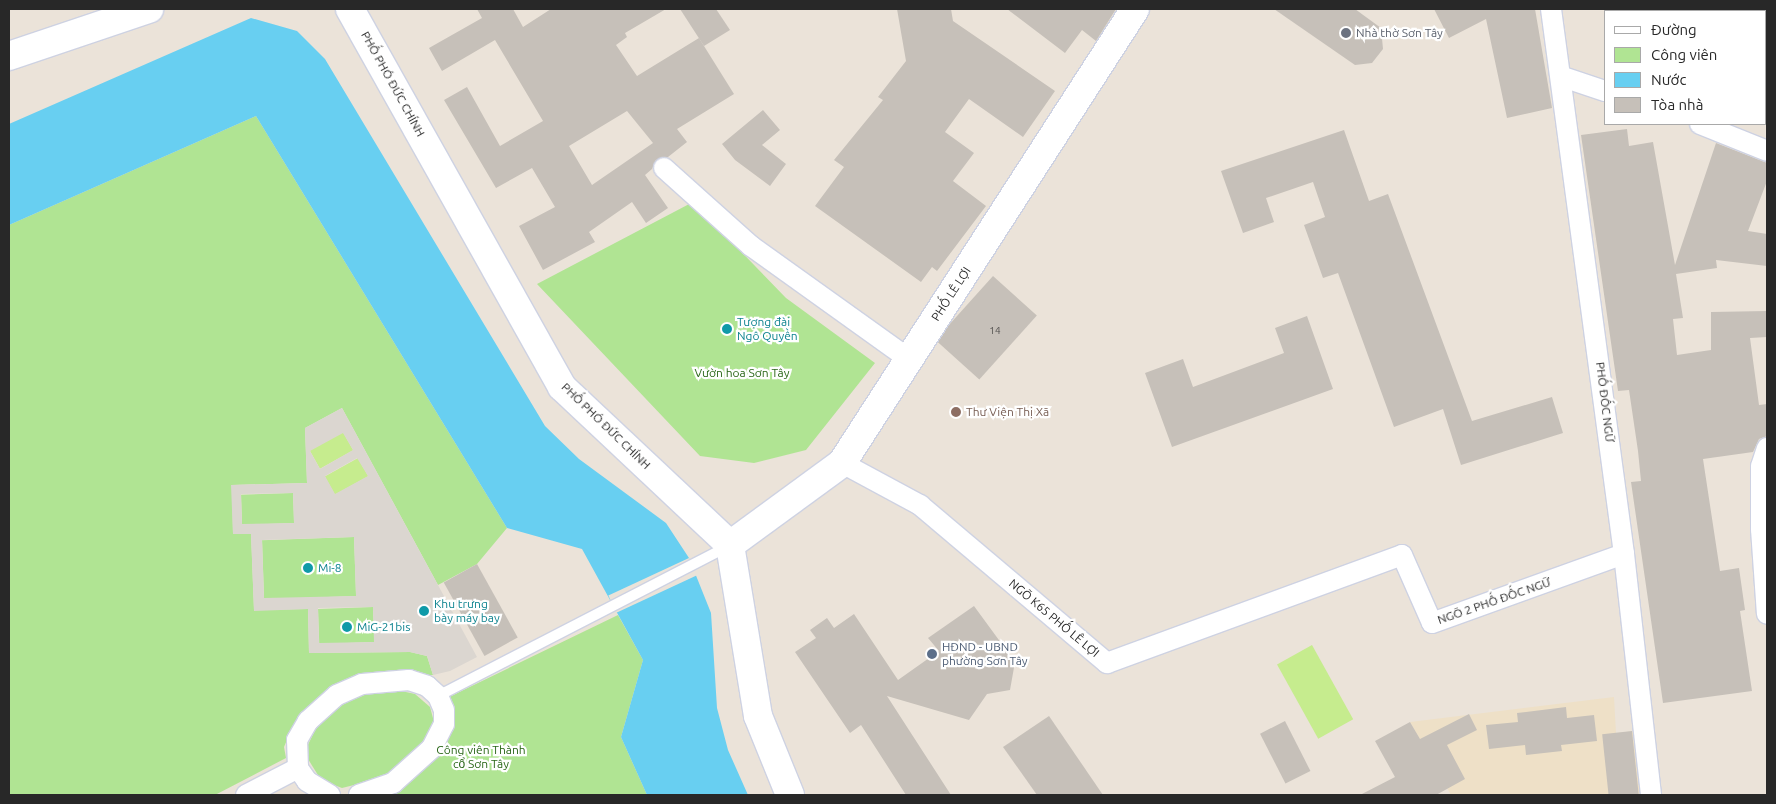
<!DOCTYPE html>
<meta charset="utf-8">
<style>
body{margin:0}
#map{position:relative;width:1776px;height:804px;overflow:hidden;background:#ebe3d9;font-family:Ubuntu,sans-serif}
div>[style]{position:absolute}
.education>*{inset:0;background:#eee0c7}
.green>*{inset:0;background:#b0e493;transform-origin:0 0}
.pitch>*{inset:0;background:#c6ec8e;transform-origin:0 0}
.plaza>*{inset:0;background:#dbd6d0}
.water>*{inset:0;background:#68cff1}
.pier>*{inset:0;background:#ebe3d9;transform-origin:0 0}
.building>*{inset:0;background:#c6c0b9;transform-origin:0 0}
.roads{filter:drop-shadow(1px 0 #ced2e2) drop-shadow(-1px 0 #ced2e2) drop-shadow(0 1px #ced2e2) drop-shadow(0 -1px #ced2e2)}
.lane>*{height:10px;margin:-5px;padding:0 5px;transform-origin:5px;border-radius:5px;background:#fff}
.street>*{height:20px;margin:-10px;padding:0 10px;transform-origin:10px;border-radius:10px;background:#fff}
.secondary>*{height:28px;margin:-14px;padding:0 14px;transform-origin:14px;border-radius:14px;background:#fff}
.dots>*{width:14px;height:14px;translate:-50% -50%;box-sizing:border-box;border:2px solid #fff;border-radius:50%}
span{translate:-50% -50%;white-space:nowrap;text-align:center;line-height:1.15;-webkit-text-stroke:4.5px #fff;paint-order:stroke}
.number-label{font-size:10px;color:#504e4c}
.number-label span{-webkit-text-stroke-width:0}
.worship-label{font-size:12px;color:#5b616d}
.left{translate:0 -50%;text-align:left}
.street-label{font-size:12px;color:#282828}
.culture-label{font-size:12px;color:#0d838f}
.park-label{font-size:12px;color:#296617}
.education-label{font-size:12px;color:#785e54}
.service-label{font-size:12px;color:#4e5e75}
.frame{position:absolute;inset:0;border:10px solid #282828;pointer-events:none}
.legend{position:absolute;left:1604px;top:10px;width:162px;height:115px;box-sizing:border-box;background:#fff;border:1px solid #a9a9a9;margin:0;padding:6px 9px;list-style:none;font-size:15px;color:#282828}
.legend li{display:flex;align-items:center;gap:10px;height:25px}
.legend b{width:25px;border:1px solid #a9a9a9}
</style>
<div id="map">
<div class="education">
<i style="clip-path:polygon(1614px 697px,1616px 733px,1637px 731px,1645px 795px,1451px 795px,1410px 722px)"></i>
</div>
<div class="green">
<i style="clip-path:polygon(256px 116px,507px 528px,477px 564px,438px 585px,342px 408px,305px 428px,307px 483px,232px 485px,233px 534px,251px 533px,254px 610px,308px 609px,309px 653px,410px 652px,427px 656px,433px 675px,385px 675px,289px 735px,284px 747px,286px 758px,215px 795px,9px 795px,9px 225px)"></i>
<i style="clip-path:polygon(693px 202px,786px 298px,875px 363px,806px 450px,754px 463px,700px 456px,537px 284px)"></i>
<i style="left:293px;top:493px;width:30px;height:52px;rotate:88deg"></i>
<i style="left:354px;top:537px;width:59px;height:92px;rotate:88deg"></i>
<i style="left:373px;top:607px;width:35px;height:55px;rotate:88deg"></i>
<i style="clip-path:polygon(618px 615px,643px 660px,621px 737px,647px 795px,389px 795px,404px 787px,442px 751px,452px 725px,449px 697px)"></i>
<i style="clip-path:polygon(392px 689px,415px 694px,430px 707px,434px 722px,424px 744px,393px 772px,378px 779px,342px 788px,321px 780px,308px 759px,306px 749px,316px 728px,333px 710px,345px 703px,372px 691px)"></i>
</div>
<div class="pitch">
<i style="left:343px;top:432px;width:21px;height:38px;rotate:61deg"></i>
<i style="left:358px;top:458px;width:21px;height:38px;rotate:61deg"></i>
<i style="left:1312px;top:645px;width:85px;height:40px;rotate:61deg"></i>
</div>
<div class="plaza">
<i style="clip-path:polygon(evenodd,342px 408px,477px 657px,450px 671px,433px 675px,427px 656px,410px 652px,309px 653px,308px 609px,254px 611px,251px 534px,233px 534px,231px 485px,307px 483px,305px 428px,342px 408px,343px 433px,353px 450px,320px 469px,310px 451px,343px 433px,342px 408px,357px 458px,368px 476px,335px 494px,325px 476px,357px 458px,342px 408px,293px 493px,294px 523px,242px 524px,241px 494px,293px 493px,342px 408px,354px 537px,356px 596px,264px 598px,262px 540px,354px 537px,342px 408px,373px 607px,374px 642px,319px 643px,318px 608px,373px 607px)"></i>
</div>
<div class="water">
<i style="clip-path:polygon(251px 18px,297px 31px,325px 59px,545px 426px,579px 459px,666px 523px,689px 558px,711px 613px,717px 708px,728px 750px,748px 795px,647px 795px,621px 737px,643px 660px,582px 549px,507px 528px,256px 116px,9px 225px,9px 124px)"></i>
</div>
<div class="pier">
<i style="left:689px;top:558px;width:19px;height:89px;rotate:65deg"></i>
</div>
<div class="building">
<i style="clip-path:polygon(evenodd,477px 9px,513px 9px,523px 27px,551px 9px,666px 9px,625px 33px,627px 37px,616px 45px,637px 76px,699px 38px,734px 94px,677px 129px,687px 142px,668px 157px,656px 160px,652px 169px,645px 175px,668px 208px,646px 223px,632px 202px,589px 232px,595px 242px,543px 270px,519px 226px,555px 207px,532px 168px,496px 188px,444px 100px,467px 87px,500px 146px,543px 121px,495px 40px,442px 71px,429px 48px,482px 18px,477px 9px,627px 111px,653px 143px,592px 185px,569px 146px,627px 111px)"></i>
<i style="clip-path:polygon(680px 9px,716px 9px,730px 30px,704px 46px)"></i>
<i style="clip-path:polygon(897px 9px,951px 9px,953px 21px,1055px 91px,1023px 137px,969px 99px,945px 132px,974px 153px,953px 181px,986px 206px,937px 271px,932px 267px,921px 282px,815px 206px,844px 167px,834px 160px,883px 100px,878px 97px,906px 61px)"></i>
<i style="clip-path:polygon(1007px 9px,1116px 9px,1096px 41px,1082px 30px,1065px 53px)"></i>
<i style="clip-path:polygon(1274px 9px,1355px 9px,1381px 28px,1383px 49px,1372px 63px,1355px 65px)"></i>
<i style="clip-path:polygon(1434px 9px,1535px 9px,1552px 108px,1507px 118px,1486px 19px,1449px 38px)"></i>
<i style="clip-path:polygon(763px 110px,780px 130px,762px 145px,786px 164px,770px 186px,735px 160px,722px 144px)"></i>
<i style="clip-path:polygon(1627px 129px,1629px 146px,1653px 142px,1675px 265px,1716px 143px,1767px 163px,1767px 181px,1748px 231px,1767px 234px,1767px 266px,1716px 260px,1717px 268px,1676px 274px,1683px 318px,1673px 319px,1677px 355px,1711px 350px,1711px 312px,1767px 311px,1767px 337px,1750px 338px,1759px 405px,1767px 404px,1767px 436px,1759px 439px,1753px 452px,1703px 459px,1720px 571px,1739px 568px,1745px 610px,1740px 611px,1752px 691px,1663px 703px,1631px 482px,1641px 481px,1638px 451px,1629px 390px,1618px 391px,1581px 135px)"></i>
<i style="clip-path:polygon(1344px 130px,1369px 201px,1388px 194px,1472px 421px,1552px 397px,1563px 433px,1461px 465px,1443px 409px,1394px 427px,1338px 273px,1323px 278px,1304px 225px,1325px 217px,1313px 182px,1266px 198px,1274px 222px,1243px 233px,1221px 171px)"></i>
<i style="left:993px;top:276px;width:59px;height:86px;rotate:42deg"></i>
<i style="clip-path:polygon(1307px 316px,1333px 389px,1172px 447px,1145px 373px,1183px 359px,1193px 387px,1284px 353px,1275px 328px)"></i>
<i style="left:477px;top:564px;width:84px;height:38px;rotate:61deg"></i>
<i style="clip-path:polygon(974px 606px,1015px 662px,1010px 690px,987px 694px,969px 720px,887px 696px,951px 795px,906px 795px,861px 725px,850px 733px,795px 652px,816px 638px,810px 630px,827px 618px,834px 628px,854px 614px,898px 680px,939px 651px,928px 638px)"></i>
<i style="clip-path:polygon(1566px 707px,1567px 718px,1594px 715px,1597px 741px,1561px 745px,1562px 751px,1526px 755px,1525px 745px,1489px 749px,1486px 725px,1518px 722px,1517px 713px)"></i>
<i style="clip-path:polygon(1469px 714px,1477px 730px,1447px 745px,1465px 779px,1436px 795px,1360px 795px,1395px 777px,1375px 741px,1410px 722px,1420px 739px)"></i>
<i style="clip-path:polygon(1049px 716px,1103px 795px,1037px 795px,1003px 747px)"></i>
<i style="left:1285px;top:721px;width:56px;height:28px;rotate:63deg"></i>
<i style="left:1632px;top:731px;width:64px;height:30px;rotate:84deg"></i>
</div>
<div class="roads">
<div class="lane">
<i style="left:438px;top:696px;width:326px;rotate:-27.3deg"></i>
</div>
<div class="street">
<i style="left:1551px;top:9px;width:550px;rotate:82.37deg"></i>
<i style="left:1624px;top:554px;width:243px;rotate:83.6deg"></i>
<i style="left:1563px;top:77px;width:44px;rotate:18.4deg"></i>
<i style="left:1700px;top:124px;width:72px;rotate:21.9deg"></i>
<i style="left:664px;top:168px;width:117px;rotate:41.9deg"></i>
<i style="left:751px;top:246px;width:194px;rotate:35.6deg"></i>
<i style="left:1767px;top:448px;width:19px;rotate:108deg"></i>
<i style="left:1761px;top:466px;width:63px;rotate:90deg"></i>
<i style="left:1761px;top:529px;width:85px;rotate:86deg"></i>
<i style="left:842px;top:463px;width:89px;rotate:28.3deg"></i>
<i style="left:920px;top:505px;width:245px;rotate:40.2deg"></i>
<i style="left:1107px;top:663px;width:314px;rotate:-20.1deg"></i>
<i style="left:1402px;top:555px;width:74px;rotate:66.2deg"></i>
<i style="left:1432px;top:623px;width:204px;rotate:-19.8deg"></i>
<i style="left:246px;top:795px;width:59px;rotate:-27.4deg"></i>
<i style="left:330px;top:795px;width:27px;rotate:-149deg"></i>
<i style="left:307px;top:781px;width:16px;rotate:-125deg"></i>
<i style="left:298px;top:768px;width:28px;rotate:-92deg"></i>
<i style="left:297px;top:740px;width:22px;rotate:-60deg"></i>
<i style="left:308px;top:721px;width:39px;rotate:-42deg"></i>
<i style="left:337px;top:695px;width:27px;rotate:-24deg"></i>
<i style="left:362px;top:684px;width:47px;rotate:-4.9deg"></i>
<i style="left:409px;top:680px;width:19px;rotate:18deg"></i>
<i style="left:427px;top:686px;width:15px;rotate:42deg"></i>
<i style="left:438px;top:696px;width:15px;rotate:67deg"></i>
<i style="left:444px;top:710px;width:14px;rotate:90deg"></i>
<i style="left:444px;top:724px;width:27px;rotate:117deg"></i>
<i style="left:432px;top:748px;width:52px;rotate:138.1deg"></i>
<i style="left:393px;top:783px;width:36px;rotate:161deg"></i>
</div>
<div class="secondary">
<i style="left:350px;top:9px;width:433px;rotate:60.7deg"></i>
<i style="left:562px;top:387px;width:231px;rotate:43.2deg"></i>
<i style="left:730px;top:545px;width:173px;rotate:80.7deg"></i>
<i style="left:758px;top:716px;width:85px;rotate:67.9deg"></i>
<i style="left:9px;top:56px;width:148px;rotate:-18.6deg"></i>
<i style="left:730px;top:545px;width:139px;rotate:-36.2deg"></i>
<i style="left:842px;top:463px;width:540px;rotate:-57.16deg"></i>
</div>
</div>
<div class="dots">
<i style="left:1346px;top:33px;background:#6b7280"></i>
<i style="left:727px;top:329px;background:#0f9aa8"></i>
<i style="left:956px;top:412px;background:#8d6e63"></i>
<i style="left:308px;top:568px;background:#0f9aa8"></i>
<i style="left:424px;top:611px;background:#0f9aa8"></i>
<i style="left:347px;top:627px;background:#0f9aa8"></i>
<i style="left:932px;top:654px;background:#5c6f8a"></i>
</div>
<div class="number-label">
<span style="left:995px;top:331px">14</span>
</div>
<div class="worship-label">
<span class="left" style="left:1356px;top:33px">Nhà thờ Sơn Tây</span>
</div>
<div class="street-label">
<span style="left:393px;top:84px;rotate:61deg">PHỐ PHÓ ĐỨC CHÍNH</span>
<span style="left:951px;top:294px;rotate:-57deg">PHỐ LÊ LỢI</span>
<span style="left:1605px;top:402px;rotate:83deg">PHỐ ĐỐC NGỮ</span>
<span style="left:606px;top:426px;rotate:44deg">PHỐ PHÓ ĐỨC CHÍNH</span>
<span style="left:1494px;top:601px;rotate:-19deg">NGÕ 2 PHỐ ĐỐC NGỮ</span>
<span style="left:1054px;top:618px;rotate:40deg">NGÕ K65 PHỐ LÊ LỢI</span>
</div>
<div class="culture-label">
<span class="left" style="left:737px;top:329px">Tượng đài<br>Ngô Quyền</span>
<span class="left" style="left:318px;top:568px">Mi-8</span>
<span class="left" style="left:434px;top:611px">Khu trưng<br>bày máy bay</span>
<span class="left" style="left:357px;top:627px">MiG-21bis</span>
</div>
<div class="park-label">
<span style="left:742px;top:373px">Vườn hoa Sơn Tây</span>
<span style="left:481px;top:757px">Công viên Thành<br>cổ Sơn Tây</span>
</div>
<div class="education-label">
<span class="left" style="left:966px;top:412px">Thư Viện Thị Xã</span>
</div>
<div class="service-label">
<span class="left" style="left:942px;top:654px">HĐND - UBND<br>phường Sơn Tây</span>
</div>
<div class="frame"></div>
<ul class="legend">
<li><b style="height:6px;background:#fff"></b>Đường</li>
<li><b style="height:14px;background:#b0e493"></b>Công viên</li>
<li><b style="height:14px;background:#68cff1"></b>Nước</li>
<li><b style="height:14px;background:#c6c0b9"></b>Tòa nhà</li>
</ul>
</div>
